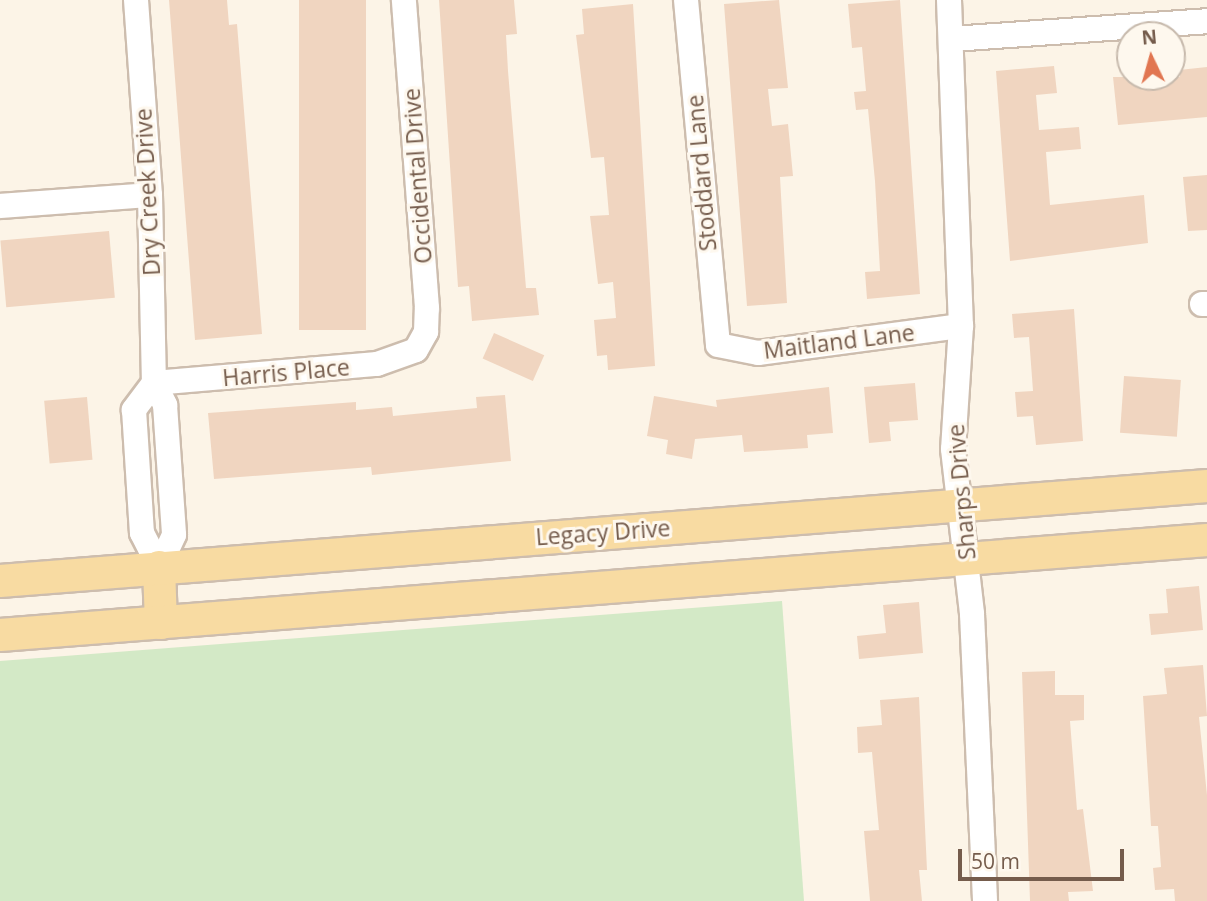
<!DOCTYPE html>
<style>
body{margin:0}
#map{position:relative;width:1207px;height:901px;overflow:hidden;background:#fcf4e7;font-family:"Open Sans",sans-serif}
div>[style]{position:absolute}
.green>*{inset:0;background:#d3e9c6}
.building>*{inset:0;background:#f0d5c0;transform-origin:0 0}
.roads{filter:drop-shadow(2px 0 #cdbdae) drop-shadow(-2px 0 #cdbdae) drop-shadow(0 2px #cdbdae) drop-shadow(0 -2px #cdbdae)}
.minor>*{height:24px;margin:-12px;padding:0 12px;transform-origin:12px;border-radius:12px;background:#fff}
.major>*{height:32px;margin:-16px;padding:0 16px;transform-origin:16px;border-radius:16px;background:#f8dba2}
span{translate:-50% -50%;white-space:nowrap;text-align:center;line-height:1.15;-webkit-text-stroke:6px #fef8ee;paint-order:stroke}
.street-label{font-size:23px;color:#755c4c}
.north{position:absolute;left:1116px;top:21px;width:70px;height:70px;box-sizing:border-box;background:#fef8ee;border:2px solid #c7baad;border-radius:50%;rotate:355deg;font-size:19px;font-weight:700;line-height:28px;text-align:center;color:#755c4c}
.north::after{content:'';display:block;margin:auto;width:24px;height:32px;background:#e17651;clip-path:polygon(50% 0,100% 100%,50% 72%,0 100%)}
.scale{position:absolute;left:958px;top:849px;width:166px;height:32px;box-sizing:border-box;border:4px solid #755c4c;border-top:0;padding-left:9px;font-size:21px;line-height:24px;white-space:nowrap;color:#755c4c;-webkit-text-stroke:5px #fef8ee;paint-order:stroke}
</style>
<div id="map">
<div class="green">
<i style="clip-path:polygon(782px 601px,804px 901px,0 901px,0 661px)"></i>
</div>
<div class="building">
<i style="clip-path:polygon(169px 0,227px 0,229px 25px,237px 24px,262px 334px,195px 340px)"></i>
<i style="left:299px;top:0;width:67px;height:330px"></i>
<i style="clip-path:polygon(439px 0,514px 0,517px 34px,506px 35px,508px 71px,526px 288px,536px 288px,539px 315px,472px 321px,469px 286px,458px 287px)"></i>
<i style="clip-path:polygon(779px 0,788px 88px,768px 89px,772px 126px,788px 124px,793px 176px,780px 177px,787px 303px,747px 306px,724px 4px)"></i>
<i style="clip-path:polygon(900px 0,920px 294px,867px 299px,865px 272px,880px 271px,875px 181px,868px 109px,856px 110px,854px 92px,866px 91px,862px 47px,852px 48px,848px 4px)"></i>
<i style="clip-path:polygon(633px 4px,655px 366px,608px 370px,607px 355px,597px 356px,594px 320px,616px 318px,613px 282px,598px 284px,590px 216px,609px 215px,604px 157px,591px 158px,576px 35px,584px 34px,582px 9px)"></i>
<i style="clip-path:polygon(1054px 66px,1057px 93px,1036px 95px,1039px 130px,1079px 127px,1081px 149px,1046px 152px,1050px 205px,1144px 195px,1148px 243px,1010px 261px,996px 71px)"></i>
<i style="clip-path:polygon(1207px 67px,1207px 117px,1118px 125px,1113px 77px,1180px 77px,1179px 70px)"></i>
<i style="clip-path:polygon(1207px 175px,1207px 230px,1188px 231px,1183px 177px)"></i>
<i style="left:109px;top:231px;width:67px;height:109px;rotate:85deg"></i>
<i style="clip-path:polygon(1074px 309px,1083px 441px,1036px 445px,1033px 416px,1017px 417px,1015px 392px,1033px 391px,1029px 337px,1014px 338px,1012px 314px)"></i>
<i style="left:494px;top:333px;width:55px;height:28px;rotate:24deg"></i>
<i style="left:1124px;top:376px;width:57px;height:57px;rotate:4deg"></i>
<i style="clip-path:polygon(915px 383px,918px 420px,889px 422px,891px 441px,869px 443px,864px 387px)"></i>
<i style="clip-path:polygon(829px 387px,833px 433px,807px 435px,808px 448px,744px 452px,742px 435px,695px 439px,692px 459px,666px 454px,668px 440px,647px 436px,654px 396px,717px 407px,716px 400px)"></i>
<i style="clip-path:polygon(505px 395px,511px 461px,372px 475px,371px 467px,214px 479px,208px 413px,356px 402px,356px 410px,392px 407px,393px 416px,477px 408px,476px 397px)"></i>
<i style="left:87px;top:397px;width:63px;height:43px;rotate:85deg"></i>
<i style="clip-path:polygon(1199px 586px,1203px 630px,1151px 635px,1149px 614px,1168px 613px,1166px 589px)"></i>
<i style="clip-path:polygon(919px 602px,923px 653px,859px 659px,857px 636px,886px 633px,883px 605px)"></i>
<i style="clip-path:polygon(1203px 665px,1207px 716px,1199px 717px,1207px 795px,1207px 901px,1175px 901px,1174px 889px,1155px 890px,1153px 868px,1161px 867px,1158px 826px,1151px 826px,1143px 696px,1167px 694px,1164px 668px)"></i>
<i style="clip-path:polygon(1055px 671px,1055px 695px,1084px 695px,1084px 720px,1070px 721px,1077px 810px,1083px 809px,1093px 891px,1068px 892px,1069px 901px,1030px 901px,1022px 672px)"></i>
<i style="clip-path:polygon(919px 697px,927px 870px,919px 870px,922px 901px,870px 901px,864px 831px,879px 830px,872px 752px,858px 753px,857px 727px,882px 725px,880px 700px)"></i>
</div>
<div class="roads">
<div class="minor">
<i style="left:136px;top:0;width:196px;rotate:85.9deg"></i>
<i style="left:150px;top:195px;width:188px;rotate:88.8deg"></i>
<i style="left:154px;top:383px;width:25px;rotate:63deg"></i>
<i style="left:165px;top:405px;width:130px;rotate:86deg"></i>
<i style="left:174px;top:535px;width:35px;rotate:115deg"></i>
<i style="left:686px;top:0;width:346px;rotate:84.7deg"></i>
<i style="left:718px;top:345px;width:41px;rotate:11.3deg"></i>
<i style="left:758px;top:353px;width:205px;rotate:-7.6deg"></i>
<i style="left:949px;top:0;width:326px;rotate:87.9deg"></i>
<i style="left:961px;top:326px;width:123px;rotate:93.7deg"></i>
<i style="left:953px;top:449px;width:166px;rotate:83.4deg"></i>
<i style="left:972px;top:614px;width:287px;rotate:87.4deg"></i>
<i style="left:952px;top:39px;width:256px;rotate:-4deg"></i>
<i style="left:0;top:206px;width:150px;rotate:-4.2deg"></i>
<i style="left:1202px;top:304px;width:5px"></i>
<i style="left:154px;top:383px;width:224px;rotate:-4.9deg"></i>
<i style="left:377px;top:364px;width:41px;rotate:-19.7deg"></i>
<i style="left:416px;top:350px;width:21px;rotate:-61deg"></i>
<i style="left:426px;top:332px;width:24px;rotate:-88deg"></i>
<i style="left:427px;top:308px;width:309px;rotate:-94.3deg"></i>
<i style="left:154px;top:383px;width:34px;rotate:127deg"></i>
<i style="left:134px;top:410px;width:123px;rotate:86.3deg"></i>
<i style="left:142px;top:533px;width:38px;rotate:63deg"></i>
</div>
<div class="major">
<i style="left:159px;top:567px;width:56px;rotate:88deg"></i>
<i style="left:0;top:581px;width:1211px;rotate:-4.5deg"></i>
<i style="left:0;top:635px;width:1211px;rotate:-4.5deg"></i>
</div>
</div>
<div class="street-label">
<span style="left:701px;top:173px;rotate:-95deg">Stoddard Lane</span>
<span style="left:417px;top:176px;rotate:-94deg">Occidental Drive</span>
<span style="left:147px;top:192px;rotate:-93deg">Dry Creek Drive</span>
<span style="left:839px;top:341px;rotate:-7deg">Maitland Lane</span>
<span style="left:286px;top:372px;rotate:-5deg">Harris Place</span>
<span style="left:961px;top:492px;rotate:-95deg">Sharps Drive</span>
<span style="left:603px;top:532px;rotate:-4deg">Legacy Drive</span>
</div>
<div class="north">N</div>
<div class="scale">50 m</div>
</div>
